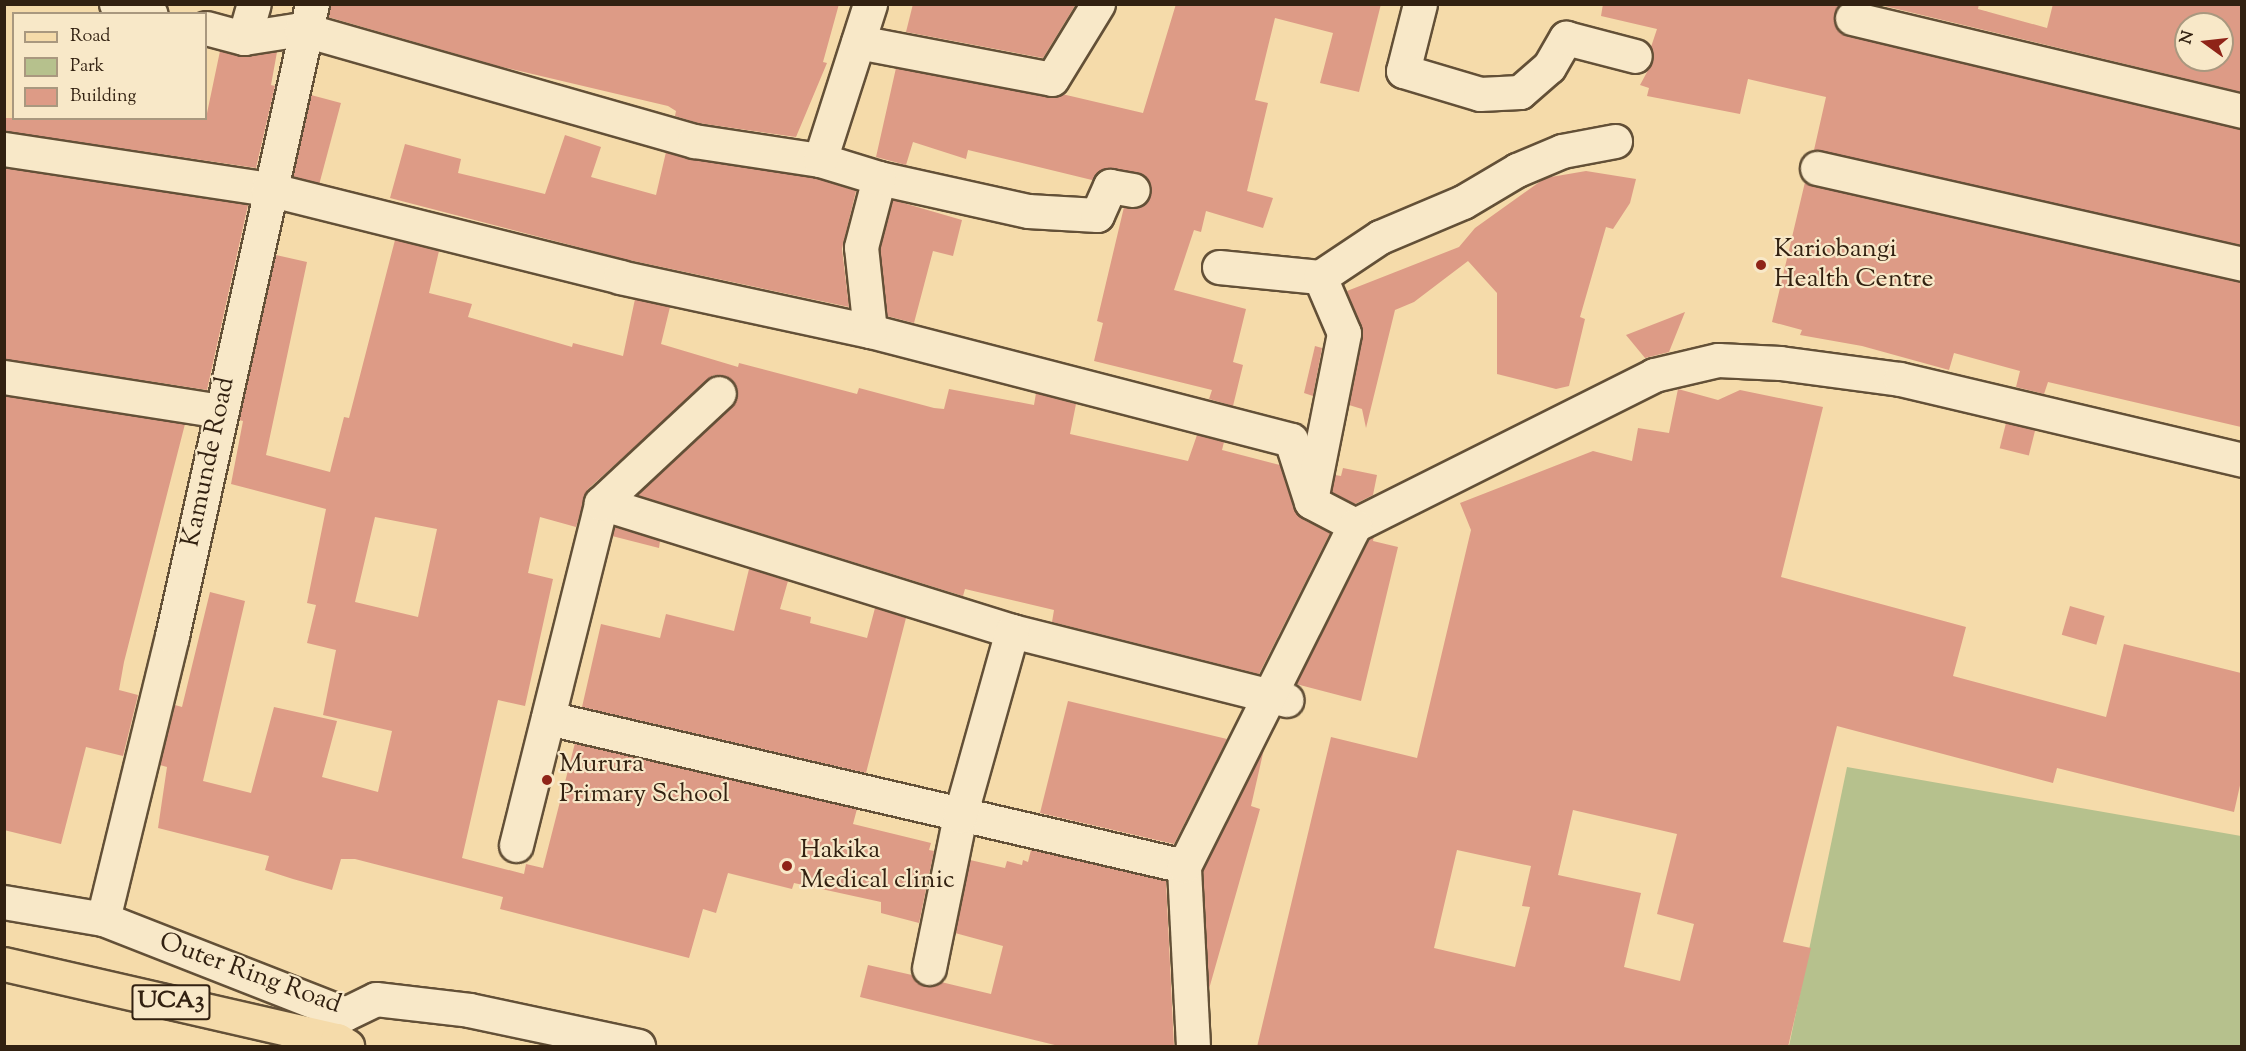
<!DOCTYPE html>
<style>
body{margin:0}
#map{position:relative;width:2246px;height:1051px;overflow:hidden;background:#f5dbaa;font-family:"Sorts Mill Goudy",serif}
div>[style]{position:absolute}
.green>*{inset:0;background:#b6c18d}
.building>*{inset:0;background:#dd9b86;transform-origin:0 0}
.roads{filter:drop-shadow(2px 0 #635037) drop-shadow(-2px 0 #635037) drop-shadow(0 2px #635037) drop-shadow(0 -2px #635037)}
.street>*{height:33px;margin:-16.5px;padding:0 16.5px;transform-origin:16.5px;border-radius:16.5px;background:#f8e8c8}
.secondary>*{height:33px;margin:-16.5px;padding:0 16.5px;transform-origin:16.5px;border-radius:16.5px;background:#f8e8c8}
.primary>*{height:33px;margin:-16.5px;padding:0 16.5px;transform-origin:16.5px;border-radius:16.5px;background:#f5dbaa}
.dots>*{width:16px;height:16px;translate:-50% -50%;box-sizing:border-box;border:3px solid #f8e8c8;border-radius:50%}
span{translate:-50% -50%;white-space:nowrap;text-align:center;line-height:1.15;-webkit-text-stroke:4.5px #f8e8c8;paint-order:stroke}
.shield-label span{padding:2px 4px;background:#f8e8c8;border:2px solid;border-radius:4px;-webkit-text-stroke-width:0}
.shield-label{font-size:24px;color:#322111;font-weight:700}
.poi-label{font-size:26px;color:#322111}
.left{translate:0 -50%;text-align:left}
.street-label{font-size:26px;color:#322111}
.frame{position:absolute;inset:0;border:6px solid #322111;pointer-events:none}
.legend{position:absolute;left:12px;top:12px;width:195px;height:108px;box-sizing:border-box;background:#f8e8c8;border:2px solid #a9987f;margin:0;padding:8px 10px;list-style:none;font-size:18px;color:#322111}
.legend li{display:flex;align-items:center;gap:12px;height:30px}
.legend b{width:30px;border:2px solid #a9987f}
.north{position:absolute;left:2174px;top:12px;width:60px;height:60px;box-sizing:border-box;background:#f8e8c8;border:2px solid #a9987f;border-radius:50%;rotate:285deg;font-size:16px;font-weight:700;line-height:24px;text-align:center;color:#322111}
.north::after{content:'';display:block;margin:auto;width:21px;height:27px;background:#8f2418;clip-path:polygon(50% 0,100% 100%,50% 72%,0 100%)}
</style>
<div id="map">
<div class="green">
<i style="clip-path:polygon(1847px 767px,2241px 836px,2241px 1046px,1789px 1046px)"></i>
</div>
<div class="building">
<i style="clip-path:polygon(330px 4px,839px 4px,823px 62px,827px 63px,796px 137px,698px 123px,675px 116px,676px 111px,668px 106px,498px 66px,328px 17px)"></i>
<i style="clip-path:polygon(913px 4px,1076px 4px,1043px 58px,906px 32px)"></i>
<i style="clip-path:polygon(1176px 4px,1381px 4px,1359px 92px,1320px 83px,1333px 33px,1275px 18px,1255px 100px,1268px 103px,1247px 191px,1273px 198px,1263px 228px,1206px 211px,1201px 232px,1194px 230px,1174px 290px,1246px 309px,1233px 362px,1243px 365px,1233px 406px,1209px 399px,1212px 390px,1094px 361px,1103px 323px,1097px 321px,1124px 207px,1140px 207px,1151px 194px,1145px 175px,1106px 168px,1092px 180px,968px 150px,966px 159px,913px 142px,906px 165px,876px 157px,896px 68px,1048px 97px,1062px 94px,1143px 113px)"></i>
<i style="clip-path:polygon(1603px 4px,1839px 4px,1834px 23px,1848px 36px,2241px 129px,2241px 245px,1814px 150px,1826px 97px,1748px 79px,1740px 114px,1647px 96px,1649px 88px,1640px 85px,1653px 61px,1651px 47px,1657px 29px,1601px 16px)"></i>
<i style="clip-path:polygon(evenodd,1876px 4px,1979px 4px,1978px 9px,2047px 28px,2053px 4px,2241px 4px,2241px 92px,1876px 4px,2186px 24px,2222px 24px,2222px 60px,2186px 60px,2186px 24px)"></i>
<i style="clip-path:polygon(220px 51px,246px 57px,277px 52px,271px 85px,275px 86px,256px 168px,4px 131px,4px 118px,206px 118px)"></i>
<i style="left:311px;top:95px;width:31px;height:83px;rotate:15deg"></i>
<i style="clip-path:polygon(565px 135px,601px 147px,591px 177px,656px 195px,666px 152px,816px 178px,856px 191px,842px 249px,849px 307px,624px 259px,390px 198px,405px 144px,461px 159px,458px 173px,545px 194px)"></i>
<i style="clip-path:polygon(4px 168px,248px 205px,207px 390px,4px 359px)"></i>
<i style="clip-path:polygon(1586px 171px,1636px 179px,1630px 203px,1613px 229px,1606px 227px,1580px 317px,1585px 319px,1569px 386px,1556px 389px,1497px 374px,1497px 293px,1468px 261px,1414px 302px,1395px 310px,1366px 428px,1362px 409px,1349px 405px,1362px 336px,1347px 291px,1459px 247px,1475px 228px,1545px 178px)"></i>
<i style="clip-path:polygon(1805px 182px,2241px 282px,2241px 427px,2048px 382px,2044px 394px,2016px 387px,2020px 371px,1954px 353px,1949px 370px,1862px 346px,1800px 335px,1802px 330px,1772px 322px)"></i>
<i style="clip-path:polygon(893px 200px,962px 220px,953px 256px,933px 251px,914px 323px,887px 316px,880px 248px)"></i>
<i style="clip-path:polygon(evenodd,395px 240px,439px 251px,429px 293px,472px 304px,468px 317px,572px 347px,573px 343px,623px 356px,635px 299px,670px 307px,661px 344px,738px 367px,739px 363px,857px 394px,859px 388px,934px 408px,944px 409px,949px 389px,1034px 405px,1036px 393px,1076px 404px,1070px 434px,1188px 461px,1197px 435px,1224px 442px,1222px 450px,1280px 465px,1294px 509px,1302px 519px,1330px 533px,1259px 674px,1052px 622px,1054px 610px,965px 589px,963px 596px,637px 495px,732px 406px,737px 389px,733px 381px,714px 375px,588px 489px,576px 527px,540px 517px,528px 573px,553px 579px,525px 706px,498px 700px,462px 858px,524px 874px,526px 864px,543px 868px,575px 743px,857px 809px,853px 824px,931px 843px,929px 850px,934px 851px,919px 923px,881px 913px,881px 902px,794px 883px,792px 889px,728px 873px,716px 913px,703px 909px,689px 958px,500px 909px,503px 897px,355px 859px,341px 859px,332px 890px,293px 879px,265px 870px,269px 856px,158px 828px,167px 767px,160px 765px,175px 705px,182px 707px,210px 592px,245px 601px,203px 781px,251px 793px,274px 707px,337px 721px,322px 777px,378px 792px,392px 731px,323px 715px,336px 650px,307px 643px,316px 605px,307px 603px,326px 509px,231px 484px,243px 421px,239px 420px,276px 255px,307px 262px,266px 455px,330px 472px,344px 417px,349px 418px,395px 240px,375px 517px,437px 529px,418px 617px,355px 602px,375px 517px)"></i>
<i style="clip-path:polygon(1685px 312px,1669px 352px,1645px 358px,1626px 335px)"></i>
<i style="clip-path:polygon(1315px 346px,1322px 348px,1313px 396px,1304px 393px)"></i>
<i style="clip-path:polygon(evenodd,1678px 389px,1718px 400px,1740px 390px,1823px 407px,1781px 577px,1966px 627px,1953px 676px,2106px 717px,2124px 644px,2241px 673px,2241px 781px,2234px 812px,2057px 768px,2053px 783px,1837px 726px,1783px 942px,1811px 948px,1788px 1047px,1257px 1047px,1331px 737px,1417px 758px,1471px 530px,1460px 503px,1593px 451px,1632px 461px,1638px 428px,1669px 433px,1678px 389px,1573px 810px,1677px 834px,1657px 914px,1694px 924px,1680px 981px,1624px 967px,1641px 893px,1558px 875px,1573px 810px,1678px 389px,1457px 850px,1531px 866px,1522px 906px,1530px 907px,1515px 967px,1434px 948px,1457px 850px)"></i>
<i style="clip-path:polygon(4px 396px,185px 424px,124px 662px,119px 690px,138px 695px,123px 756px,86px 747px,61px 844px,4px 830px)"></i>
<i style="left:2006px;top:423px;width:30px;height:26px;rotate:14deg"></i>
<i style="clip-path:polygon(1343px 468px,1377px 475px,1373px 495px,1355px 504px,1332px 492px,1335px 475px,1341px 476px)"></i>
<i style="clip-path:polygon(614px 527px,660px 541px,659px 548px,612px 536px)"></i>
<i style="clip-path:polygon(1374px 536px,1373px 541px,1398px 547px,1361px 701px,1296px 684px,1369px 539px)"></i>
<i style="clip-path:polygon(749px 569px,788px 581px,780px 609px,811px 617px,810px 623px,867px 638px,875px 608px,906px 618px,866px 773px,582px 707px,601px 624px,660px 638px,666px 614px,734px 631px)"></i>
<i style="left:2070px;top:606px;width:36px;height:30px;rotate:16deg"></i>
<i style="clip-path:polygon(1068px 701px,1227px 739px,1174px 844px,1040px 813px)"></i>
<i style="clip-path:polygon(1264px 749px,1251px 806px,1260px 809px,1209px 989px,1203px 870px)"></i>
<i style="clip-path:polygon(1031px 850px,1166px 881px,1174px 1047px,1063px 1047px,860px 997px,868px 965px,912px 975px,925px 986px,941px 982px,991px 994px,1003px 946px,955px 933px,970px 860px,1005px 868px,1007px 861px,1022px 865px,1023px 860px,1028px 862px)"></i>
</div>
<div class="roads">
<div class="street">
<i style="left:116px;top:4px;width:36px;rotate:16deg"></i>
<i style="left:1420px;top:4px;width:69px;rotate:104.2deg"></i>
<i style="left:1403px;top:71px;width:80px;rotate:16.6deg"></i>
<i style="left:1480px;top:94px;width:40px;rotate:-2.9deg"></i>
<i style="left:1520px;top:92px;width:38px;rotate:-41deg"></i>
<i style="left:1549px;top:67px;width:34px;rotate:-60deg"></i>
<i style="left:1566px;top:38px;width:71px;rotate:14.6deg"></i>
<i style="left:1852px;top:18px;width:401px;rotate:13.4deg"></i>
<i style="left:206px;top:28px;width:39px;rotate:15deg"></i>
<i style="left:244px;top:38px;width:58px;rotate:-9deg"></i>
<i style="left:301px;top:29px;width:409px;rotate:15.9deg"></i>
<i style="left:694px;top:141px;width:127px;rotate:8.6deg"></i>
<i style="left:244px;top:38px;width:35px;rotate:-74deg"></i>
<i style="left:858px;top:42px;width:197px;rotate:10.8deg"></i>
<i style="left:1052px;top:79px;width:88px;rotate:-58.5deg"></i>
<i style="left:4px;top:149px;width:267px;rotate:8.6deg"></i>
<i style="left:268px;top:189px;width:363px;rotate:14deg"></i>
<i style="left:620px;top:277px;width:256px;rotate:12.2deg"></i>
<i style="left:870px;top:331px;width:435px;rotate:14.5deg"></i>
<i style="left:1291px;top:440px;width:65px;rotate:72.1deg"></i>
<i style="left:1311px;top:502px;width:50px;rotate:27.6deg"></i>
<i style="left:1355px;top:525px;width:335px;rotate:-26.6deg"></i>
<i style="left:1654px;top:375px;width:66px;rotate:-13.2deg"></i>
<i style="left:1718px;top:360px;width:62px;rotate:2.8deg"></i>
<i style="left:1780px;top:363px;width:121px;rotate:7.6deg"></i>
<i style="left:1900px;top:379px;width:351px;rotate:13.3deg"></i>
<i style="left:1817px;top:168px;width:436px;rotate:12.7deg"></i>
<i style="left:879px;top:178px;width:153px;rotate:12.5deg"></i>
<i style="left:1028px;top:211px;width:69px;rotate:3.3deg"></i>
<i style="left:1097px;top:215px;width:32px;rotate:-66deg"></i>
<i style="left:1110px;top:186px;width:23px;rotate:10deg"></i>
<i style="left:1219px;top:267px;width:101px;rotate:5.7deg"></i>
<i style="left:1320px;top:277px;width:72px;rotate:-33.7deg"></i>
<i style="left:1380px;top:237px;width:90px;rotate:-22.9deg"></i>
<i style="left:1463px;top:202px;width:63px;rotate:-30.7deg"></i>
<i style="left:1517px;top:170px;width:49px;rotate:-22.9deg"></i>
<i style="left:1562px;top:151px;width:54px;rotate:-10.7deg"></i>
<i style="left:870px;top:331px;width:84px;rotate:-96.1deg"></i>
<i style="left:861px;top:247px;width:71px;rotate:-75.4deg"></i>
<i style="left:879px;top:178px;width:62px;rotate:-163deg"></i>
<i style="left:820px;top:160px;width:164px;rotate:-72.2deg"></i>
<i style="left:4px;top:377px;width:219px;rotate:8.9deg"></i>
<i style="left:1311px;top:500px;width:170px;rotate:-78.8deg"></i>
<i style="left:1344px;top:333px;width:61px;rotate:-113.2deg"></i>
<i style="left:601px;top:503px;width:430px;rotate:17.3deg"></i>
<i style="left:1012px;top:631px;width:283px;rotate:14.1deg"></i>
<i style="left:548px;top:718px;width:653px;rotate:13.1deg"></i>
<i style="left:516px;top:845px;width:352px;rotate:-76deg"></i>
<i style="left:601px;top:503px;width:161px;rotate:-43deg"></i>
<i style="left:103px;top:919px;width:291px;rotate:-76.3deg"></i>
<i style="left:172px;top:636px;width:647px;rotate:-77.51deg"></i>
<i style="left:929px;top:968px;width:155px;rotate:-78.5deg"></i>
<i style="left:960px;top:816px;width:192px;rotate:-74.3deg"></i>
<i style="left:1193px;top:1046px;width:180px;rotate:-92.9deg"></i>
<i style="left:1184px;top:866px;width:381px;rotate:-63.4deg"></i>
</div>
<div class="secondary">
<i style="left:4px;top:902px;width:100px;rotate:9.7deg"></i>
<i style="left:103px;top:919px;width:260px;rotate:21.4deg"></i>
<i style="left:345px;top:1014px;width:34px;rotate:-26deg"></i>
<i style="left:376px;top:999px;width:94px;rotate:6.7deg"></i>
<i style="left:469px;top:1010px;width:173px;rotate:12deg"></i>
</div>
<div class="primary">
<i style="left:4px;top:964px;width:342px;rotate:12.9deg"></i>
<i style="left:337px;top:1040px;width:12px;rotate:31deg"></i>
</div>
</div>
<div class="dots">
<i style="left:1761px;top:265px;background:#8f2418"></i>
<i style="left:547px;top:780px;background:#8f2418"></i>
<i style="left:787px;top:866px;background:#8f2418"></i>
</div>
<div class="shield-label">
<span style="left:171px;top:1002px">UCA3</span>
</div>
<div class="poi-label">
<span class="left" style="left:1774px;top:265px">Kariobangi<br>Health Centre</span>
<span class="left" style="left:559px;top:780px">Murura<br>Primary School</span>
<span class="left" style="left:800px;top:866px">Hakika<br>Medical clinic</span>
</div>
<div class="street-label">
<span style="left:209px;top:462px;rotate:-78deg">Kamunde Road</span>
<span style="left:250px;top:974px;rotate:20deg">Outer Ring Road</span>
</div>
<div class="frame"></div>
<ul class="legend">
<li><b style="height:8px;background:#f5dbaa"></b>Road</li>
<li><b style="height:16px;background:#b6c18d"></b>Park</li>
<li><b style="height:16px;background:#dd9b86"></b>Building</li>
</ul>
<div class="north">N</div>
</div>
